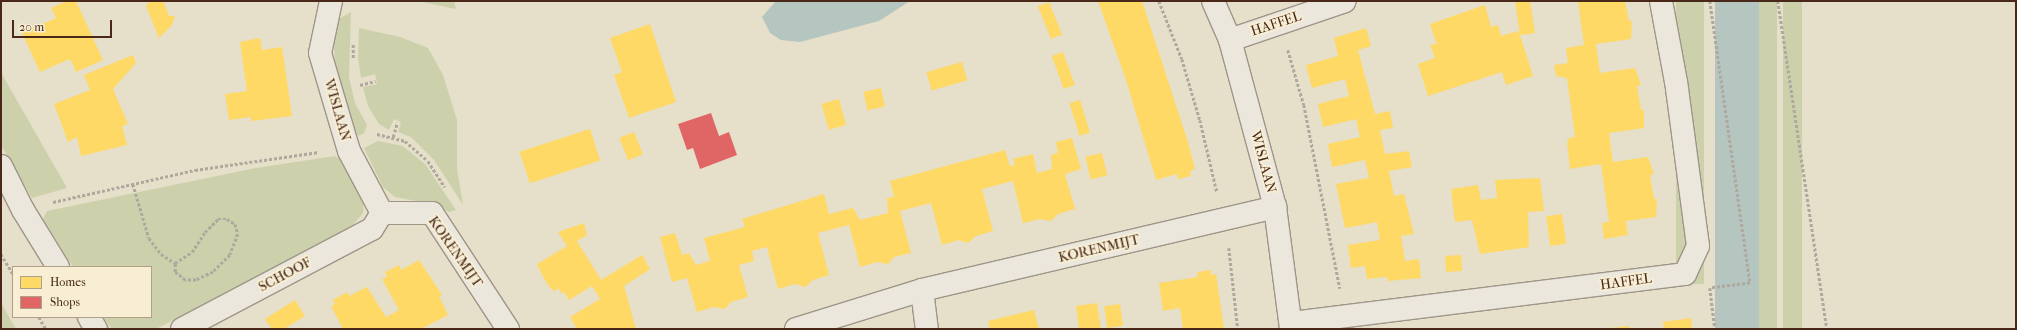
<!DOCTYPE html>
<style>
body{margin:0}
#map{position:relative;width:2017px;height:330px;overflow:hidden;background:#e6dfc9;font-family:"IM FELL French Canon",serif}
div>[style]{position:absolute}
.green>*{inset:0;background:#ccd1ab;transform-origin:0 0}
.water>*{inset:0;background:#b5c6c0;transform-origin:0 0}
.homes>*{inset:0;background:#ffd966;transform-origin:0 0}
.shops>*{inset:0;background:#e06666}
.path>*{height:2.5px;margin-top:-1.25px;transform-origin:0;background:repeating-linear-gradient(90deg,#aea89e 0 3px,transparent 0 5px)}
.roads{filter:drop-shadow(1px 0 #9e9588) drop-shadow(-1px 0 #9e9588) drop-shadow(0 1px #9e9588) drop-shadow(0 -1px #9e9588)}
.street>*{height:22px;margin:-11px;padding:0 11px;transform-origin:11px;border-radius:11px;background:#ebe7dc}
span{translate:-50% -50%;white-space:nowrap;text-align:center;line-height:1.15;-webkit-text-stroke:4px #f7eed4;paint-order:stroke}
.street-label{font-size:14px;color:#492819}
.frame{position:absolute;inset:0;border:2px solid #492819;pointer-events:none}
.legend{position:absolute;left:12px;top:266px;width:140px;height:52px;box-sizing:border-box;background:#f7eed4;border:1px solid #b19f89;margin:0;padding:5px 7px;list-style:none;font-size:12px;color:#492819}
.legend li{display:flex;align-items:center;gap:8px;height:20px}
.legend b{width:20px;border:1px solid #b19f89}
.scale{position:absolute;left:12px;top:20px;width:100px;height:18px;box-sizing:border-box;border:2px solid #492819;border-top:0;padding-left:5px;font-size:12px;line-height:14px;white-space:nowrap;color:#492819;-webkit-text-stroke:3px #f7eed4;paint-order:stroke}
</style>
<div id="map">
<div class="green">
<i style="clip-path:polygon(418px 1px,454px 1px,456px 9px)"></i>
<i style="left:1676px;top:1px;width:28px;height:283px"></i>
<i style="left:1759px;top:1px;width:18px;height:332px"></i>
<i style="left:1783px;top:1px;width:19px;height:331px"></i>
<i style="clip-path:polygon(351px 12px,349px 77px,355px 103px,367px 125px,364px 133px,358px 136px,343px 102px,336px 78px,334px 47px,337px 20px)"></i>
<i style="clip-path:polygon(359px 28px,400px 37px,428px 48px,443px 75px,457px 120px,457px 169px,463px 205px,434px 160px,411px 137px,398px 132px,401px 122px,394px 119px,389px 130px,379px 124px,368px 106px,363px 87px,377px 84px,375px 74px,361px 78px,358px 58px)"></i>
<i style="clip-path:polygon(1px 71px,3px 76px,67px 188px,32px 198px,1px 145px)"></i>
<i style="clip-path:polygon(378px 141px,403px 146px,425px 164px,456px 210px,449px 212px,432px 204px,395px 197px,383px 187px,364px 148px)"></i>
<i style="clip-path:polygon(335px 156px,344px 161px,364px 196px,363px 213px,350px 229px,156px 329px,112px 329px,103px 317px,151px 317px,151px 267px,73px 267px,43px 219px,47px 211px,256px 168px)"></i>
<i style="clip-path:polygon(1759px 288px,1766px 329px,1722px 329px,1718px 296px,1723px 293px)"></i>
<i style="clip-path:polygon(1px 303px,16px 329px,1px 329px)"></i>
</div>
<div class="water">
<i style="clip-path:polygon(776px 1px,910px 1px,879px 21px,800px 42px,781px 40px,770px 33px,762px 17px)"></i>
<i style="left:1715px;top:1px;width:44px;height:332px"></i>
</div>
<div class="homes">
<i style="clip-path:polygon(67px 1px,76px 1px,103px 60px,76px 72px,70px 59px,40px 72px,22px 33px,56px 18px,51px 8px)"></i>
<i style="clip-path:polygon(150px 1px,163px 1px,169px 16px,175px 16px,172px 25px,159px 38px,146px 6px)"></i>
<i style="clip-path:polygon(1098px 1px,1142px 1px,1188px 142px,1195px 169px,1190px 171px,1191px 176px,1178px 179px,1177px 174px,1156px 180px,1125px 77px)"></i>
<i style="clip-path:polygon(1515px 1px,1530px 1px,1535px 33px,1520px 35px,1533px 76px,1506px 85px,1502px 72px,1428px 96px,1418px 64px,1435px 58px,1430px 44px,1437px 45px,1430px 24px,1485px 5px,1491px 27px,1498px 25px,1501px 36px,1518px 31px,1520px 35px)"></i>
<i style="clip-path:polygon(1578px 1px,1625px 1px,1629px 21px,1632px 21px,1631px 39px,1596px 44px,1600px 73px,1635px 68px,1641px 85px,1637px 86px,1641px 110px,1644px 110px,1644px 128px,1609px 133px,1613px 162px,1648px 157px,1654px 174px,1650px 175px,1654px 199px,1657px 199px,1656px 217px,1626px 221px,1628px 235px,1604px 239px,1602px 223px,1609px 222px,1601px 164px,1570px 169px,1567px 143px,1569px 138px,1575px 137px,1567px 78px,1556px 76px,1554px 65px,1568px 63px,1566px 48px,1584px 45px)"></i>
<i style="left:1049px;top:2px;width:35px;height:12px;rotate:68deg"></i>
<i style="clip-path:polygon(650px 24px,676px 102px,629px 118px,614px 75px,622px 72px,610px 38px)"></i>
<i style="clip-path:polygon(1366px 28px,1371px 46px,1358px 50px,1375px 114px,1390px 111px,1393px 128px,1380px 130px,1385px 154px,1409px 151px,1412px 167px,1389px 171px,1394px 196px,1404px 194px,1414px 234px,1401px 236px,1405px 261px,1419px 259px,1421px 278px,1388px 281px,1387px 277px,1367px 279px,1365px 266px,1351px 268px,1348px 245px,1380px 240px,1377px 222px,1345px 228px,1336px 184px,1369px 178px,1365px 160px,1332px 167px,1328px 144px,1360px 137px,1356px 119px,1323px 127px,1318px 104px,1349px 96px,1345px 79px,1312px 88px,1306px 65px,1338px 56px,1334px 38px)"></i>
<i style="clip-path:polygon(260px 38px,262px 50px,282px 47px,292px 116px,251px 121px,251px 117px,229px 120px,225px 94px,247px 91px,240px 42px)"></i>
<i style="left:1063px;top:52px;width:35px;height:12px;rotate:70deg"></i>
<i style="clip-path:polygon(133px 55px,136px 63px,113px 89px,128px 124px,122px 126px,127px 145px,81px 156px,77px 137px,68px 142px,54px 104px,90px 90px,84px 75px)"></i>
<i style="left:962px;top:62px;width:19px;height:37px;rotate:74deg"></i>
<i style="left:881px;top:88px;width:19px;height:18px;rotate:78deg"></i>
<i style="left:839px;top:99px;width:27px;height:18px;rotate:75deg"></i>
<i style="left:1080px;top:100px;width:34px;height:11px;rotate:73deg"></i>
<i style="left:590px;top:129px;width:33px;height:74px;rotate:72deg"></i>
<i style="left:634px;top:132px;width:24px;height:16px;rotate:68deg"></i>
<i style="clip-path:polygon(1072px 138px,1081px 169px,1065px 174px,1075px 209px,1058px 214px,1051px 221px,1040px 219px,1023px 223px,1013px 181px,982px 189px,993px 231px,976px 236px,968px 243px,959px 240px,942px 245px,931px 203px,900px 211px,911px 253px,894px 257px,888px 264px,877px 262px,860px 267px,849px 225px,818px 233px,829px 275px,813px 280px,805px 287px,795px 284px,778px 289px,767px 247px,752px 251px,754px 261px,739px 265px,748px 297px,731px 302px,725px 309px,714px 307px,697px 312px,687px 278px,672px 282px,660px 237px,675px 233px,682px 255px,689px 253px,696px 265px,710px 261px,704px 238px,745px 227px,742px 219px,824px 194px,829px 214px,853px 208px,860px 220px,888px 213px,887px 198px,894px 197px,890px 181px,1005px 150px,1010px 166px,1015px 165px,1013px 159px,1033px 154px,1037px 173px,1052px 169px,1051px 155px,1058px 153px,1056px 142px)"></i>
<i style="left:1102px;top:153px;width:23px;height:17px;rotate:77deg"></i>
<i style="clip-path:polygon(1540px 178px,1544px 211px,1528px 212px,1529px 247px,1480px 254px,1472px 220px,1455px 222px,1451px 189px,1478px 185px,1481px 200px,1497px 198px,1495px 180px)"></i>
<i style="left:1562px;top:214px;width:30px;height:16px;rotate:82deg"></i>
<i style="clip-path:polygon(584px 223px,587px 235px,577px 241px,601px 280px,642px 255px,650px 269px,624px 286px,636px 329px,577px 329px,570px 317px,600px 299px,592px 286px,569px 300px,564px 292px,561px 293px,558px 288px,554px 291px,550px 288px,542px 275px,537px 264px,567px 246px,558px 232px)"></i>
<i style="left:1461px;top:255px;width:16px;height:16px;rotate:86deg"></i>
<i style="clip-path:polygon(419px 260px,442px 295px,439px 296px,448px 315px,421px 329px,343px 329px,331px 306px,335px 304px,333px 300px,347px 292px,349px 296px,367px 287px,386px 317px,399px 310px,382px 279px,387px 277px,385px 272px,399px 265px,401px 270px)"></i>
<i style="clip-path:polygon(1211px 270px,1211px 275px,1216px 274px,1224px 329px,1183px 329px,1180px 308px,1163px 311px,1159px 283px,1198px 277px,1197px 272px)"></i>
<i style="clip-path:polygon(295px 300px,305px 316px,284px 329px,272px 329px,265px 319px)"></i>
<i style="clip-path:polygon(1097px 303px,1101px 329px,1079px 329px,1076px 306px)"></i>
<i style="left:1120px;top:304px;width:22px;height:16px;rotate:82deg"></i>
<i style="clip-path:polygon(1034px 310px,1039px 329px,990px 329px,988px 321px)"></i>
<i style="clip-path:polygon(1691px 318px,1692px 329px,1664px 329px,1663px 322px)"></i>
<i style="clip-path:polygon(1629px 326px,1630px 329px,1611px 329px,1611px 328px)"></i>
</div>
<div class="shops">
<i style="clip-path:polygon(711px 113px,719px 136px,729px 132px,737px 155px,700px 169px,693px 148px,687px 150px,678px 124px)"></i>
</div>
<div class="path">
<i style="left:1159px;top:1px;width:62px;rotate:68.4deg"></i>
<i style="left:1182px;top:59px;width:64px;rotate:73.6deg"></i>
<i style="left:1200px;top:120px;width:74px;rotate:76.7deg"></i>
<i style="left:1710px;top:1px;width:285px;rotate:81.9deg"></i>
<i style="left:1750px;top:283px;width:39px;rotate:173deg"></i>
<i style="left:1778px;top:1px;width:332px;rotate:81.5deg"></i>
<i style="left:1288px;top:50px;width:57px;rotate:73.8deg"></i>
<i style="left:1304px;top:105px;width:187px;rotate:78.9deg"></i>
<i style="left:353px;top:58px;width:15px;rotate:-90deg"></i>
<i style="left:360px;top:85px;width:16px;rotate:-15deg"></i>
<i style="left:377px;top:134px;width:29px;rotate:14deg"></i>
<i style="left:405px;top:141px;width:30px;rotate:41deg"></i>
<i style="left:428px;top:161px;width:31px;rotate:57deg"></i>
<i style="left:393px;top:137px;width:15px;rotate:-74deg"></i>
<i style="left:133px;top:184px;width:56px;rotate:73.5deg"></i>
<i style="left:149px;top:238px;width:20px;rotate:53deg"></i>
<i style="left:161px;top:254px;width:17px;rotate:33deg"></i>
<i style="left:175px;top:263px;width:20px;rotate:-33deg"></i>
<i style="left:192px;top:252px;width:24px;rotate:-57deg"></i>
<i style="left:205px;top:232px;width:18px;rotate:-45deg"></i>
<i style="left:218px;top:219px;width:9px"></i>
<i style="left:227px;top:219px;width:9px;rotate:32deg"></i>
<i style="left:235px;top:224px;width:10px;rotate:73deg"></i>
<i style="left:238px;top:234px;width:22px;rotate:111deg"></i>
<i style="left:230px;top:255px;width:24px;rotate:135deg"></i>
<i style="left:213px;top:272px;width:19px;rotate:155deg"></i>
<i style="left:196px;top:280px;width:11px;rotate:180deg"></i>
<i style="left:185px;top:280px;width:13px;rotate:-141deg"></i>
<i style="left:175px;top:272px;width:9px;rotate:-90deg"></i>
<i style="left:53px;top:202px;width:146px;rotate:-12.7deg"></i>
<i style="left:195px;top:170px;width:125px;rotate:-8.3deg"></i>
<i style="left:1229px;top:248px;width:81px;rotate:83.7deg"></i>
<i style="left:1px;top:254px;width:23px;rotate:59deg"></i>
<i style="left:1710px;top:288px;width:41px;rotate:83deg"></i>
<i style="left:39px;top:317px;width:14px;rotate:60deg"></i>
</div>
<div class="roads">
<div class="street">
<i style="left:331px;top:1px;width:53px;rotate:101.9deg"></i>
<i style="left:320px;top:53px;width:102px;rotate:73.5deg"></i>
<i style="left:349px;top:151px;width:70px;rotate:62deg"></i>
<i style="left:1213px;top:1px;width:43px;rotate:66.4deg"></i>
<i style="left:1230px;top:40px;width:173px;rotate:74.9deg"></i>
<i style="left:1275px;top:207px;width:123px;rotate:82.5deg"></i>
<i style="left:1230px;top:40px;width:121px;rotate:-18.7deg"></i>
<i style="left:1px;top:166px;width:49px;rotate:63.4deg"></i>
<i style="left:23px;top:210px;width:67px;rotate:58.4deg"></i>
<i style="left:382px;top:213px;width:50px"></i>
<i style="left:432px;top:213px;width:139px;rotate:56.8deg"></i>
<i style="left:922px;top:290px;width:39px;rotate:83deg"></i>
<i style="left:89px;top:317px;width:14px;rotate:60deg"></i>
<i style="left:1291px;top:323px;width:397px;rotate:-7.1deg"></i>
<i style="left:1685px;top:274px;width:31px;rotate:-65deg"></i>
<i style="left:1698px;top:246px;width:165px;rotate:-97.6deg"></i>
<i style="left:1676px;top:82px;width:82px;rotate:-100.5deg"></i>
<i style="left:182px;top:329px;width:215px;rotate:-27.8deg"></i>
<i style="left:372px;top:229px;width:19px;rotate:-58deg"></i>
<i style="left:796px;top:329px;width:132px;rotate:-17.2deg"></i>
<i style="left:922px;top:290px;width:363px;rotate:-13.2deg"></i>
</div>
</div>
<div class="street-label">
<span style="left:1276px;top:24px;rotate:-18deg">HAFFEL</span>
<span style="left:337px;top:110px;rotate:74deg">WISLAAN</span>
<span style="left:1263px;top:162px;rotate:75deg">WISLAAN</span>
<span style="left:1099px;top:249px;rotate:-13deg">KORENMIJT</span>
<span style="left:455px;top:252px;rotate:55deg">KORENMIJT</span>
<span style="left:285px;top:275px;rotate:-28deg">SCHOOF</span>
<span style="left:1626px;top:282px;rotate:-8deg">HAFFEL</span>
</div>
<div class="frame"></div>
<ul class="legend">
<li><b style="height:11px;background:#ffd966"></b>Homes</li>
<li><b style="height:11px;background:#e06666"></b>Shops</li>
</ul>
<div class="scale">20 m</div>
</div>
